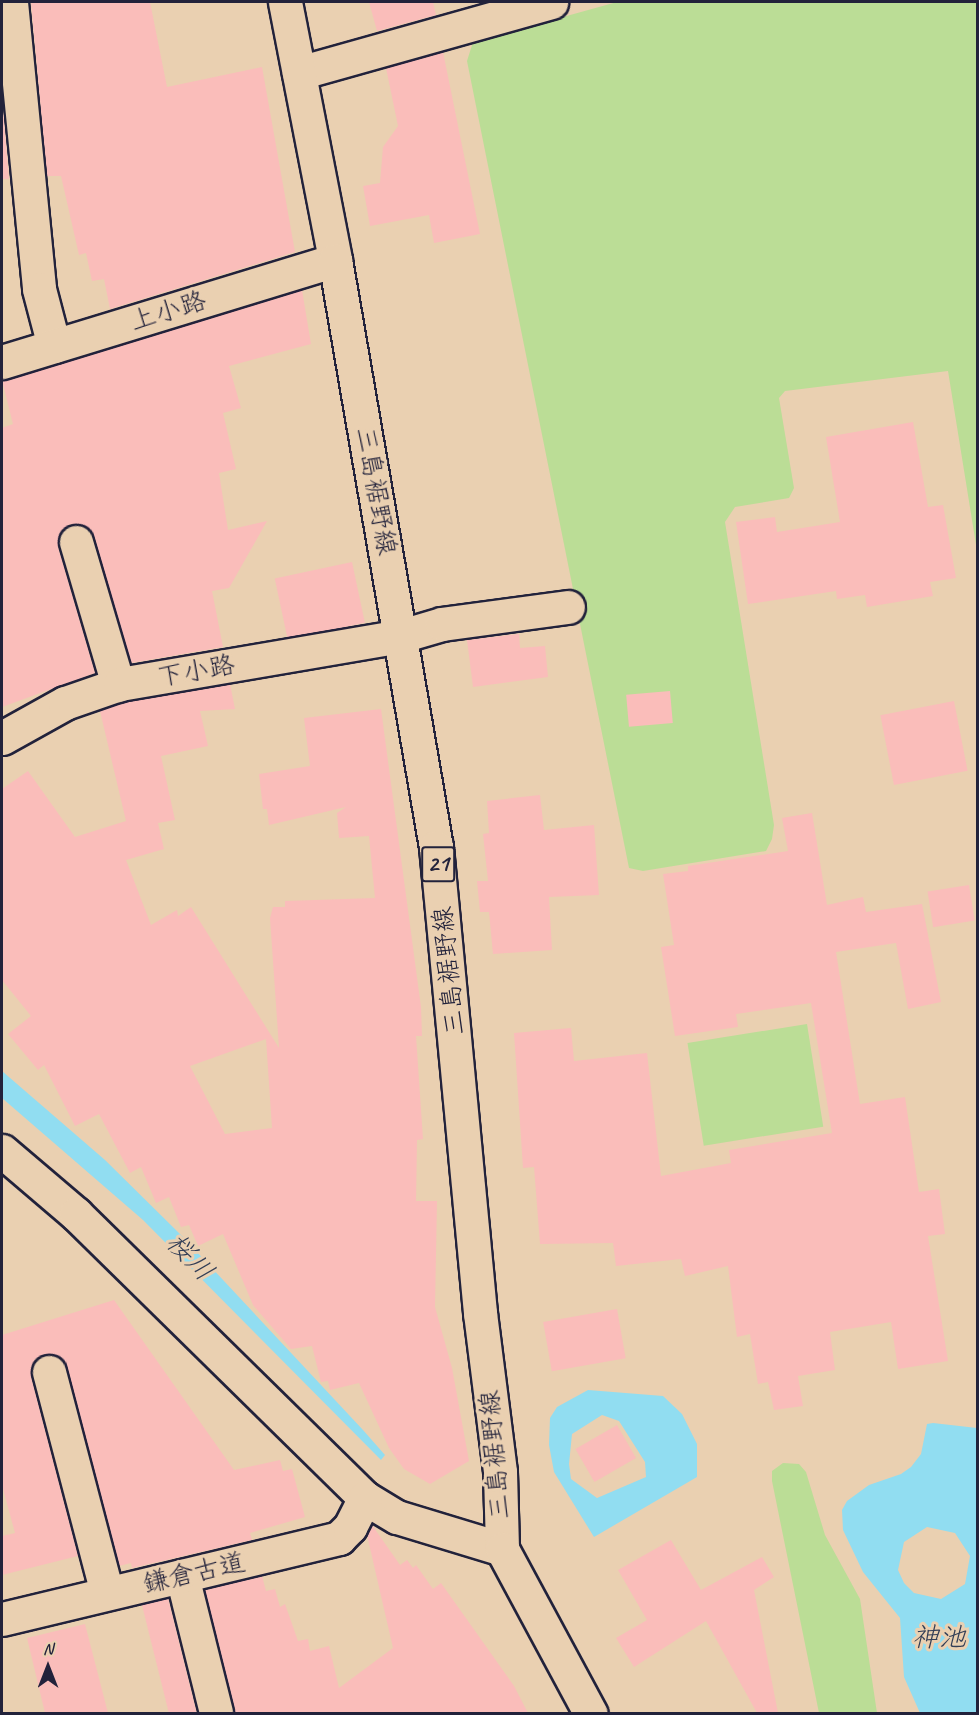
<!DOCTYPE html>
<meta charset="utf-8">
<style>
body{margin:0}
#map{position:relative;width:979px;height:1715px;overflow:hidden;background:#ead0b1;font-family:Caveat,"Klee One",sans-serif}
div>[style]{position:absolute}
.green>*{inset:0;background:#bbdd96;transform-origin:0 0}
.water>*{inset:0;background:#91ddf1}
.building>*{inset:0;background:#fabdba;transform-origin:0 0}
.roads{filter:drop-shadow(2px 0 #22223b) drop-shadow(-2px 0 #22223b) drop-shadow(0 2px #22223b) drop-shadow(0 -2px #22223b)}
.minor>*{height:33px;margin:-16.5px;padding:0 16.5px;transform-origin:16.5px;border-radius:16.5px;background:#ead0b1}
.major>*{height:33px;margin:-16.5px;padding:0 16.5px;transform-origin:16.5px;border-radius:16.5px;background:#ead0b1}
span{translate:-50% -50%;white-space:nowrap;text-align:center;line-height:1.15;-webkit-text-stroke:6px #ead0b1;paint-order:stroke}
.shield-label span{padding:2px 4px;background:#ead0b1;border:2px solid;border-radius:4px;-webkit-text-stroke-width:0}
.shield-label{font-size:24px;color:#22223b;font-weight:700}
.street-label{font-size:26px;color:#22223b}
.water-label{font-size:27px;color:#333e56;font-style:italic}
.frame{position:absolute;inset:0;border:3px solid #22223b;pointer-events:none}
.north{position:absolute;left:18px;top:1637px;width:60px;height:60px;-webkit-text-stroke:4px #ead0b1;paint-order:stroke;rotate:0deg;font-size:16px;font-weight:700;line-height:24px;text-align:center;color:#22223b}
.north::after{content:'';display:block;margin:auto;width:21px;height:27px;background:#22223b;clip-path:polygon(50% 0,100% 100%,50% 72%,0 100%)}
</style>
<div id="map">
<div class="green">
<i style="clip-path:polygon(617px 2px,977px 2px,977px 551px,948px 371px,785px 391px,779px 398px,794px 488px,789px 498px,735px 507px,725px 522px,774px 825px,772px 839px,766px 851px,643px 871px,629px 868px,467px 61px,473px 42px)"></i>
<i style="left:807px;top:1024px;width:104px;height:121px;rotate:81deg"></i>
<i style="clip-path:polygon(783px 1463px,799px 1464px,806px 1472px,825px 1535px,860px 1599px,877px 1713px,819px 1713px,772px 1481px,772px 1471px)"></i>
</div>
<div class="water">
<i style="clip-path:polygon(2px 1071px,105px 1160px,182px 1236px,363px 1430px,385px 1455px,381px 1460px,143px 1220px,2px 1098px)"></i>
<i style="clip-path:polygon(evenodd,588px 1390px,663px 1396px,682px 1414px,697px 1444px,697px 1477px,594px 1537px,554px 1472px,549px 1445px,550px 1418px,557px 1407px,588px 1390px,602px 1415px,619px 1421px,645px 1462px,646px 1477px,597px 1498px,571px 1479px,569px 1464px,572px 1434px,602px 1415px)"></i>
<i style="clip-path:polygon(evenodd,933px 1423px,977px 1428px,977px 1713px,920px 1713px,904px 1677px,900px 1618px,863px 1572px,843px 1530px,842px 1510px,847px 1501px,869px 1485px,901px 1474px,911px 1467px,921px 1454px,927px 1424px,933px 1423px,927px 1527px,955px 1533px,970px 1556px,965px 1584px,941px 1599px,914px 1593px,904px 1583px,898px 1570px,904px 1542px,927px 1527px)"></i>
</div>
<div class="building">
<i style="clip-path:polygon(31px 2px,150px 2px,167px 87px,262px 67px,295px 252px,110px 309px,104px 279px,92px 281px,86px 253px,79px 255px,61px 176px,47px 176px)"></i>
<i style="clip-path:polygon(369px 2px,433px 2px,436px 15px,377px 31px)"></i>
<i style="clip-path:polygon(443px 52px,480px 234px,434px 243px,429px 215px,370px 226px,363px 186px,380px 183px,383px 147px,398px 126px,386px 68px)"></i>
<i style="clip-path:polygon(2px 98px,9px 179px,2px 179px)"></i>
<i style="clip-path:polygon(302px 290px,311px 344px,229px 366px,241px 408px,223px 413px,236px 469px,219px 473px,228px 530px,267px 521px,229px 588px,212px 591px,223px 647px,131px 663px,94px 537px,88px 528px,71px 524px,62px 530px,58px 547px,95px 673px,2px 707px,2px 428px,13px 424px,2px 380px)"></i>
<i style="clip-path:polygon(913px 422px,928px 507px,943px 505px,956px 578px,930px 582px,933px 596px,867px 607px,865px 595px,837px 599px,836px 591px,748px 604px,736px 522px,775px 517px,777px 532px,840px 522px,826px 437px)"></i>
<i style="left:352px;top:562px;width:62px;height:79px;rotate:78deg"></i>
<i style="clip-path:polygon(519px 634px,520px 648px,545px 646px,548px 677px,473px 687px,467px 640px)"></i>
<i style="clip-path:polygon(evenodd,230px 684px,235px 709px,200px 711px,208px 746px,161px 756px,175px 820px,158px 823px,164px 849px,126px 860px,151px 925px,177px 910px,178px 916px,191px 907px,279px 1048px,270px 918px,273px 907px,285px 907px,285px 901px,375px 898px,369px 836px,339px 838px,337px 813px,346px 807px,269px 825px,267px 809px,263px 809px,259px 774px,310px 766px,304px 718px,381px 709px,421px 1007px,422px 1036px,416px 1036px,423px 1139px,417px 1140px,416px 1201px,437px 1201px,435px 1307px,452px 1368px,469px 1461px,430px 1484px,404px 1469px,389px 1448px,359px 1383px,330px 1390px,328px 1381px,321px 1382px,312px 1346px,291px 1349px,253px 1305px,223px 1234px,198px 1246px,189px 1225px,181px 1227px,169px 1197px,156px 1203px,141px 1167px,130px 1173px,99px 1114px,75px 1126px,44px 1065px,38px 1070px,8px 1034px,31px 1016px,2px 980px,2px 789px,28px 771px,75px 837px,126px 821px,100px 711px,125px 702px,230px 684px,266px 1039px,272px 1128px,225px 1134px,190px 1066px,266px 1039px)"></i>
<i style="left:670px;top:691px;width:32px;height:44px;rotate:85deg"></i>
<i style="left:954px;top:701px;width:71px;height:75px;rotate:79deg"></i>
<i style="clip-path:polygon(540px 795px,544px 830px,594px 825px,599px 895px,549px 897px,552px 950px,493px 954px,489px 912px,480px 912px,477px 881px,488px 881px,483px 834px,489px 833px,487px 801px)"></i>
<i style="clip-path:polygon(812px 813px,827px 905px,863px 897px,866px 912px,922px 904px,941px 1002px,908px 1009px,896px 943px,836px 952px,860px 1104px,905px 1097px,919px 1192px,939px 1189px,945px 1234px,928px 1236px,948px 1361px,898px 1369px,891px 1322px,830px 1332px,835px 1370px,798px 1376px,803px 1406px,774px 1410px,768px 1382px,758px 1384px,750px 1334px,737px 1337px,728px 1266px,685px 1276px,681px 1259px,616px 1266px,613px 1243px,540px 1244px,534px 1167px,523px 1168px,514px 1033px,571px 1028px,574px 1061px,647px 1053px,661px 1176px,731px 1163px,729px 1150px,832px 1133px,811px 1003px,736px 1014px,738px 1027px,675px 1036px,661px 947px,674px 945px,663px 874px,688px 871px,688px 866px,788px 851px,782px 818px)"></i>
<i style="left:969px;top:885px;width:36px;height:42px;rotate:81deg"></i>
<i style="clip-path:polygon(114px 1300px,234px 1470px,280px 1460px,283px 1471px,292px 1469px,305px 1517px,250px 1533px,252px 1540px,132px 1568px,131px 1563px,119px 1566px,67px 1367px,62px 1358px,45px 1354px,35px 1359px,31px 1377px,78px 1556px,2px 1575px,2px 1536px,15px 1533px,2px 1485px,2px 1335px)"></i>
<i style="left:617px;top:1309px;width:50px;height:75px;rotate:80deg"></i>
<i style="left:617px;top:1425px;width:38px;height:48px;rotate:60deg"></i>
<i style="clip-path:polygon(372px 1525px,400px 1565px,407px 1560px,413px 1568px,416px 1565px,433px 1589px,441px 1583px,514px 1686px,528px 1713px,234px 1713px,205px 1590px,262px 1576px,266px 1591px,275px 1589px,280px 1607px,285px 1604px,298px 1641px,308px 1639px,310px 1651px,329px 1646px,339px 1688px,393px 1648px,367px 1535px)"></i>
<i style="clip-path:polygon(671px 1540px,701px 1590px,762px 1557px,774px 1577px,754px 1590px,778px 1713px,757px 1713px,706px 1621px,634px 1667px,616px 1638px,647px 1620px,618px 1570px)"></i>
<i style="left:168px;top:1598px;width:119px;height:27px;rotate:76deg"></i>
<i style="clip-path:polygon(85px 1624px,108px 1713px,45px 1713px,27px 1638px)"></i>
</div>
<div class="roads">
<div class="minor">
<i style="left:11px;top:2px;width:288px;rotate:84.4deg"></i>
<i style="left:39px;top:289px;width:59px;rotate:75.3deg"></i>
<i style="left:299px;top:73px;width:262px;rotate:-15.7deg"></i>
<i style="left:2px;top:362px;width:348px;rotate:-17deg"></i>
<i style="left:76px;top:542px;width:149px;rotate:73.6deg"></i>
<i style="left:2px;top:738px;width:72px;rotate:-29.1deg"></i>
<i style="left:65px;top:703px;width:58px;rotate:-19.1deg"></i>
<i style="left:120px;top:684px;width:285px;rotate:-9.7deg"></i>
<i style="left:401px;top:636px;width:43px;rotate:-16.3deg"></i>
<i style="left:442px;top:624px;width:127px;rotate:-7.7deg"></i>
<i style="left:2px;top:1151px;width:97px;rotate:40.4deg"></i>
<i style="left:76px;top:1214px;width:405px;rotate:44.5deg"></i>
<i style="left:365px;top:1498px;width:37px;rotate:31deg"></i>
<i style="left:397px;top:1517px;width:110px;rotate:16.9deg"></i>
<i style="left:49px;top:1372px;width:228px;rotate:75.3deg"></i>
<i style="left:182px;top:1576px;width:140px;rotate:76deg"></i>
<i style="left:2px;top:1619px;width:347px;rotate:-13.5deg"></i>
<i style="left:339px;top:1538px;width:16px;rotate:-45deg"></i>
<i style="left:350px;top:1527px;width:33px;rotate:-63deg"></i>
</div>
<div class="major">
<i style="left:285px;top:2px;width:263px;rotate:79deg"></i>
<i style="left:335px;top:260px;width:596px;rotate:80.24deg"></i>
<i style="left:436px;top:847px;width:468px;rotate:84.6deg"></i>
<i style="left:480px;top:1313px;width:160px;rotate:82.8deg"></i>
<i style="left:500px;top:1472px;width:77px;rotate:88.5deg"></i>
<i style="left:502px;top:1549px;width:187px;rotate:61.7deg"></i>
</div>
</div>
<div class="shield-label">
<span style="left:438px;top:864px">21</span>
</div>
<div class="street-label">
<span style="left:168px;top:311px;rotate:-17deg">上小路</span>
<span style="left:376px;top:491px;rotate:80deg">三島裾野線</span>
<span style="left:196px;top:671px;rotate:-10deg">下小路</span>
<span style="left:449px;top:971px;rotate:-96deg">三島裾野線</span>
<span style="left:495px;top:1455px;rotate:-95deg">三島裾野線</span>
<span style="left:194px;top:1573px;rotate:-13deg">鎌倉古道</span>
</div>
<div class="water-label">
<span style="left:190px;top:1257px;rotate:46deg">桜川</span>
<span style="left:939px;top:1638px">神池</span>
</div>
<div class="frame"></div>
<div class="north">N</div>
</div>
